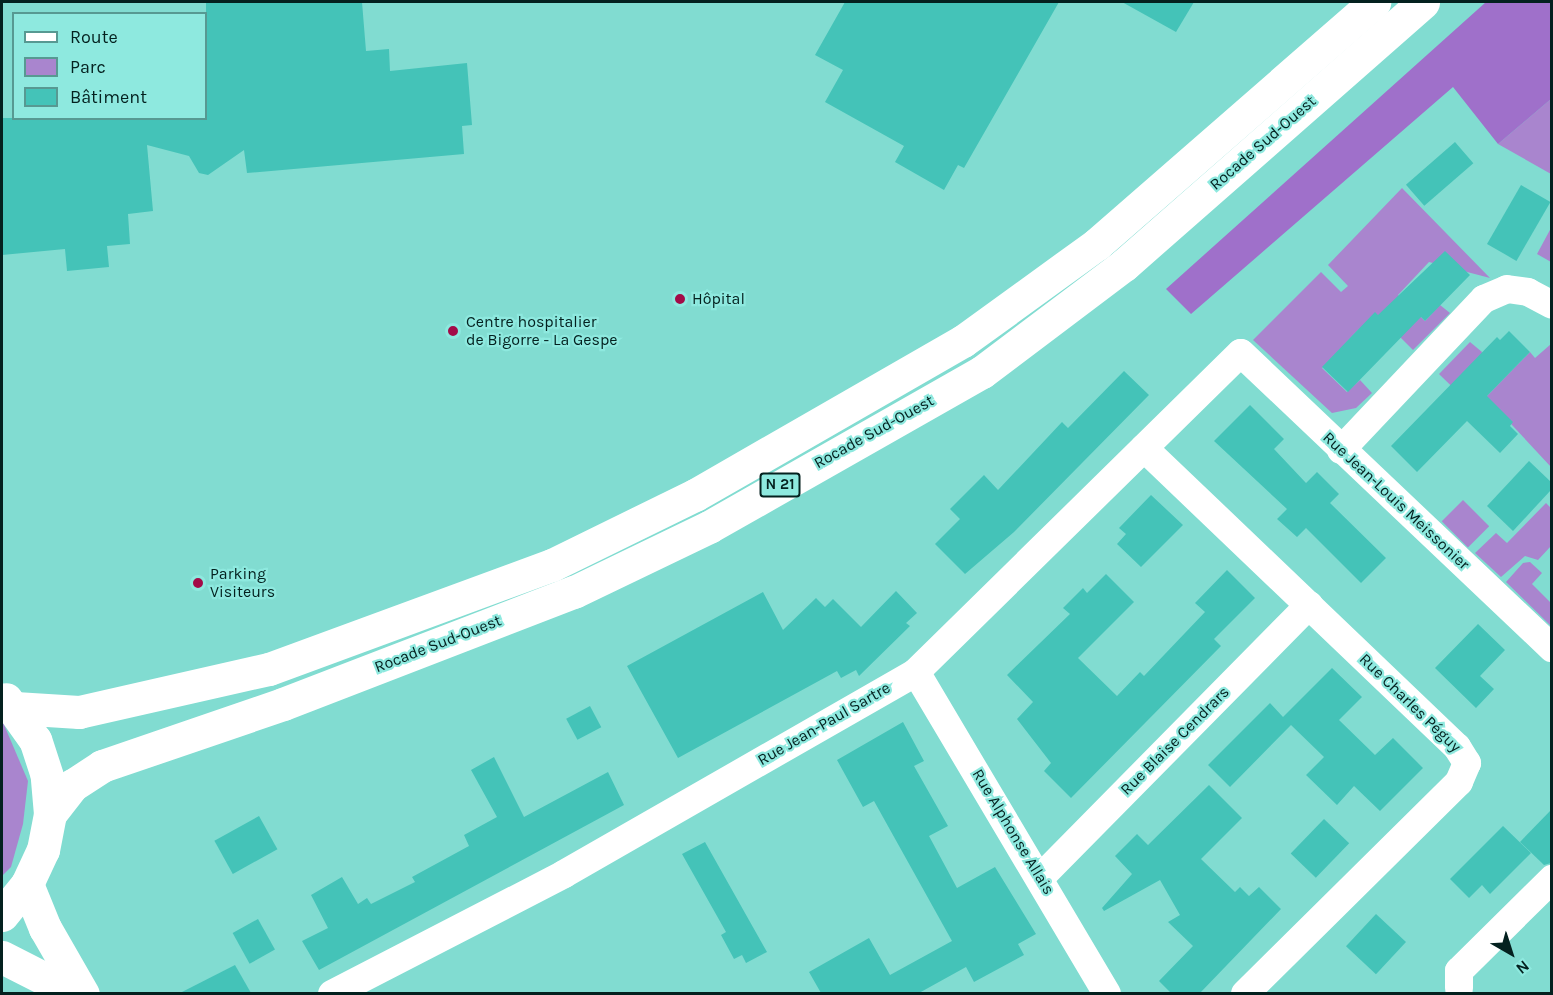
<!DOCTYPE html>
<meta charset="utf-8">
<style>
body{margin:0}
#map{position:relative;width:1553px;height:995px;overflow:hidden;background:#81dcd1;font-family:Karla,sans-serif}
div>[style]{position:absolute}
.green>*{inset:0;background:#a985ce;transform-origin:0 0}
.forest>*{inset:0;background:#9f70ca}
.building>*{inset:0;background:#44c3b8;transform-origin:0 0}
.street>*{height:28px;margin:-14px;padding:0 14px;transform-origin:14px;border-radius:14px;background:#fff}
.secondary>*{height:33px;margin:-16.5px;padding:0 16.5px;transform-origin:16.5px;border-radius:16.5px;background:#fff}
.primary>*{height:33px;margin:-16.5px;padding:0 16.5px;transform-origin:16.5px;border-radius:16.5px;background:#fff}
.dots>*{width:16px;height:16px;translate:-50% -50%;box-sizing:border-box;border:3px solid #8ee9df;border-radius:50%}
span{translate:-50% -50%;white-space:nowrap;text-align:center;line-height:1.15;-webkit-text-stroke:4.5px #8ee9df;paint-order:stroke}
.shield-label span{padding:2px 4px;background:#8ee9df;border:2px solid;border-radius:4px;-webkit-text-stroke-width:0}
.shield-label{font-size:15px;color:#04211f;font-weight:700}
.street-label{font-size:16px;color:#04211f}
.poi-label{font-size:16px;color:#04211f}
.left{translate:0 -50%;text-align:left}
.frame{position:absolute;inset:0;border:3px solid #04211f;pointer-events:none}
.legend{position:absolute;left:12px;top:12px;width:195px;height:108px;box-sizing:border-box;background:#8ee9df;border:2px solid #579992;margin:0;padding:8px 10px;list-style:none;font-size:18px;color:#04211f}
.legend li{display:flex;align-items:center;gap:12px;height:30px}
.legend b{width:30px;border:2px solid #579992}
.north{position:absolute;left:1481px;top:923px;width:60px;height:60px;-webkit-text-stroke:4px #8ee9df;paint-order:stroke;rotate:141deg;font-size:16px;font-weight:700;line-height:24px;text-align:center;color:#04211f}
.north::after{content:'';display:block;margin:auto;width:21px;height:27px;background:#04211f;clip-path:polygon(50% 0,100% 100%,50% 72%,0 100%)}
</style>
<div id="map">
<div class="green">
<i style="clip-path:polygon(1551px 99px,1551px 174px,1498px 144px)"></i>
<i style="clip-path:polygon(1402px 188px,1490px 278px,1429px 262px,1398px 295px,1425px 321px,1440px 305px,1450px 313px,1413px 350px,1379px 316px,1358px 330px,1322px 368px,1347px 392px,1360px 380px,1372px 393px,1356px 408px,1332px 413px,1253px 340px,1321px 272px,1341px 292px,1348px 286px,1328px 265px)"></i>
<i style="clip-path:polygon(1551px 228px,1551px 262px,1537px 254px)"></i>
<i style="clip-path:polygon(1470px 342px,1482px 352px,1475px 409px,1439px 374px)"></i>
<i style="clip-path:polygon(1551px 344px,1551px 467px,1486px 397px,1530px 352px,1535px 358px)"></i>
<i style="left:1463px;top:500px;width:37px;height:30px;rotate:45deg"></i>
<i style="clip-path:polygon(1546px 503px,1551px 508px,1551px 546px,1538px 560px,1525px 556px,1501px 577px,1475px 553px,1496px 533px,1507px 543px)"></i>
<i style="clip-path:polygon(1530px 562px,1542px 573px,1532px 584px,1551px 603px,1551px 626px,1506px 582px,1523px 563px)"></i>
<i style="clip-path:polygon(2px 720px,28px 781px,23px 824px,11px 867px,2px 876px)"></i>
</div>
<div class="forest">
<i style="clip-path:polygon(1486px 2px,1551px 2px,1551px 99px,1498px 144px,1453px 87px,1191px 314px,1166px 289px)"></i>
</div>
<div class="building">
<i style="clip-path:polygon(206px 2px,362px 2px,366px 51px,389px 49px,390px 71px,467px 63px,472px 125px,462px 126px,464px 154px,247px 173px,244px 150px,208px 175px,199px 173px,189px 156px,147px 145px,153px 211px,128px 214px,130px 244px,107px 246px,109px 267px,67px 271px,65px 249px,2px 255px,2px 118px,206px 118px)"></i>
<i style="clip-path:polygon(845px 2px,1059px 2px,964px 168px,958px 165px,944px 190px,895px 162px,904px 146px,825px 102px,843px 70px,815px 55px)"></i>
<i style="clip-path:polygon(1122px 2px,1194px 2px,1176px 32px)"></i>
<i style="left:1455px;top:142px;width:28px;height:65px;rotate:49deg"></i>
<i style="left:1521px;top:185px;width:34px;height:68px;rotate:30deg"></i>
<i style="clip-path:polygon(1445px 251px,1470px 275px,1425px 321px,1421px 317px,1348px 392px,1322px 367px,1375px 312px,1378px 315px)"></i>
<i style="clip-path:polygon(1509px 331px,1530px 352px,1487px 396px,1513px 422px,1510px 426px,1518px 434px,1500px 453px,1467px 421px,1417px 472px,1391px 446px,1497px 337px,1500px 340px)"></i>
<i style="clip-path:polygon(1124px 371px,1149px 395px,1014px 532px,965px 574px,935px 544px,960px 519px,950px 509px,984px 475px,998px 490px,1062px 422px,1068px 428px)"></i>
<i style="clip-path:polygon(1250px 405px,1284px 439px,1274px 449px,1306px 483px,1317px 472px,1339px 494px,1330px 503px,1386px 558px,1361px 583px,1306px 528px,1297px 537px,1277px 519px,1287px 509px,1214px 441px)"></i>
<i style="clip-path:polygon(1529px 461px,1551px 482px,1551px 490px,1513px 531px,1487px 506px)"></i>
<i style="clip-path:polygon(1151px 495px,1183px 525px,1141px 567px,1117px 544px,1126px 534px,1119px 528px)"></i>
<i style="clip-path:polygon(1227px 570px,1255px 598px,1214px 639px,1221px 646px,1071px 798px,1044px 771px,1051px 763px,1017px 719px,1033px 702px,1007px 675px,1070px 614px,1063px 608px,1083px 588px,1087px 593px,1106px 574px,1134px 602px,1078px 658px,1117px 696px,1140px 672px,1144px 676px,1205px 612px,1195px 603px)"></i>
<i style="clip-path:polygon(896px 591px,917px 613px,906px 623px,910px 626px,859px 676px,856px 670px,841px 678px,837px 671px,678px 758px,627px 666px,763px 592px,783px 630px,816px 598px,825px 607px,833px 599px,861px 627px)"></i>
<i style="clip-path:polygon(1478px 624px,1505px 650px,1480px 676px,1494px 689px,1476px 708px,1435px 668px)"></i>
<i style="clip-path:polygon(1332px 668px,1362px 697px,1339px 720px,1375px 755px,1393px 738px,1423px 768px,1380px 811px,1354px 786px,1337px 805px,1306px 775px,1324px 757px,1291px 725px,1230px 787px,1208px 765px,1270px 703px,1283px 717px)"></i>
<i style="left:590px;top:706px;width:24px;height:27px;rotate:62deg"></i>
<i style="clip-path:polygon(903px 722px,924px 761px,914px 766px,948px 826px,929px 836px,957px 888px,995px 867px,1036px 934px,1018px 944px,1024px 955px,974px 982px,966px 967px,919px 993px,821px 993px,809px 972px,869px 938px,890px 975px,952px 941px,874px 801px,863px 807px,837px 760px)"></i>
<i style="clip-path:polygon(494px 757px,524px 817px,608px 772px,624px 805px,319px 970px,302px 941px,328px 928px,311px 895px,342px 877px,358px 904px,367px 898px,371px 904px,415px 882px,412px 877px,469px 846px,464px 835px,497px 817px,471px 770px)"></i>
<i style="clip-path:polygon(1209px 785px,1242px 818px,1201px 859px,1235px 892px,1240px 887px,1249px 896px,1259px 887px,1281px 909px,1200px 993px,1171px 993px,1159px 981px,1193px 946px,1168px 922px,1180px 915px,1160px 880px,1104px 911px,1102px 908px,1132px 874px,1115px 856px,1137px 834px,1148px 845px)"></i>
<i style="clip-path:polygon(1551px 810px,1551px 863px,1544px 865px,1520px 842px)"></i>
<i style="left:259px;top:816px;width:38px;height:51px;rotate:61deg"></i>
<i style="left:1324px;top:819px;width:35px;height:48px;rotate:44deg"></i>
<i style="clip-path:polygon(1503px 826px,1531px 853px,1490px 894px,1482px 885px,1469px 898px,1450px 879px)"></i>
<i style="clip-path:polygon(705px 842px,767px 952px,746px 963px,742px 955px,734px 959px,721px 935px,726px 932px,682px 854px)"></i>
<i style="left:1376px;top:914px;width:41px;height:44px;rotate:43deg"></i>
<i style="left:258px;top:919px;width:35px;height:29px;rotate:61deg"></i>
<i style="clip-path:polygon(235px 965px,251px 993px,180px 993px)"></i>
</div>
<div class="street">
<i style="left:1144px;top:448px;width:433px;rotate:43.7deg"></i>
<i style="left:1457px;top:747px;width:19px;rotate:58deg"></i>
<i style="left:1467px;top:763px;width:21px;rotate:113deg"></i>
<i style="left:1459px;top:782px;width:301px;rotate:135.3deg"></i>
<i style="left:1341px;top:450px;width:208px;rotate:-46.6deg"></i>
<i style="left:1484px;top:299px;width:25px;rotate:-23deg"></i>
<i style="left:1507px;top:289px;width:21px;rotate:8deg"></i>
<i style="left:1528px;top:292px;width:27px;rotate:28deg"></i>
<i style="left:916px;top:672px;width:374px;rotate:59.3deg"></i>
<i style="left:1041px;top:877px;width:382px;rotate:-45.4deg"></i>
<i style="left:1459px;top:988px;width:17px;rotate:-90deg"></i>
<i style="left:1459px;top:971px;width:131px;rotate:-44.7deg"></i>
<i style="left:332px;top:994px;width:261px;rotate:-27.3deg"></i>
<i style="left:564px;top:874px;width:406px;rotate:-29.8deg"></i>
<i style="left:916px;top:672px;width:455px;rotate:-44.5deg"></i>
<i style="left:1241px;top:353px;width:429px;rotate:43.5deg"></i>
</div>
<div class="secondary">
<i style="left:27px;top:884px;width:48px;rotate:67.8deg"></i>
<i style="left:45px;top:928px;width:76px;rotate:60.1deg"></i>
<i style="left:2px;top:957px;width:82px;rotate:26.9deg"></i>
</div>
<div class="primary">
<i style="left:15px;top:708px;width:64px;rotate:3.6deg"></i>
<i style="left:79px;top:712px;width:195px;rotate:-12.8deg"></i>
<i style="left:269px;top:669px;width:302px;rotate:-20.2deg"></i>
<i style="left:552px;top:565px;width:159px;rotate:-26.1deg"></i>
<i style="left:695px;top:495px;width:309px;rotate:-29.9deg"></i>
<i style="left:963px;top:341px;width:165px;rotate:-35.9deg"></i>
<i style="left:1097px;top:244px;width:368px;rotate:-41.1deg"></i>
<i style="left:50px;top:814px;width:37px;rotate:-52deg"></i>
<i style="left:73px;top:785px;width:35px;rotate:-33deg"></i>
<i style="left:102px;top:766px;width:191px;rotate:-18.9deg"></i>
<i style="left:283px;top:704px;width:312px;rotate:-21.1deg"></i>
<i style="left:574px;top:592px;width:150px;rotate:-25.7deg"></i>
<i style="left:709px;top:527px;width:314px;rotate:-29.6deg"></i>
<i style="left:982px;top:372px;width:178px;rotate:-37deg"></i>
<i style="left:1124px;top:265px;width:398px;rotate:-41.3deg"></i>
<i style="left:2px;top:915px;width:40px;rotate:-51deg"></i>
<i style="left:27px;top:884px;width:38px;rotate:-65deg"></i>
<i style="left:43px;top:850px;width:37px;rotate:-79deg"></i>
<i style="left:50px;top:814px;width:38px;rotate:-95deg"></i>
<i style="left:47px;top:776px;width:38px;rotate:-108deg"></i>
<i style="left:35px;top:740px;width:50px;rotate:-125.3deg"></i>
</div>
<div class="dots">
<i style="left:680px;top:299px;background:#a30b48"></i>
<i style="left:453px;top:331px;background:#a30b48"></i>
<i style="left:198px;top:583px;background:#a30b48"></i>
</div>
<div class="shield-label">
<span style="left:780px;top:485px">N 21</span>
</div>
<div class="street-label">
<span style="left:1263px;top:143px;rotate:-41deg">Rocade Sud-Ouest</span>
<span style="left:874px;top:432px;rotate:-29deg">Rocade Sud-Ouest</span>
<span style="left:1396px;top:501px;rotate:43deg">Rue Jean-Louis Meissonier</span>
<span style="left:438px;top:644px;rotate:-21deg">Rocade Sud-Ouest</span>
<span style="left:1410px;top:703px;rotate:44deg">Rue Charles Péguy</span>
<span style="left:824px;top:724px;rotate:-30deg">Rue Jean-Paul Sartre</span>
<span style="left:1175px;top:741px;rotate:-45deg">Rue Blaise Cendrars</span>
<span style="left:1013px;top:832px;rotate:59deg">Rue Alphonse Allais</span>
</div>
<div class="poi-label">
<span class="left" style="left:692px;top:299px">Hôpital</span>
<span class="left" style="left:466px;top:331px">Centre hospitalier<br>de Bigorre - La Gespe</span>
<span class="left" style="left:210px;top:583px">Parking<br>Visiteurs</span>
</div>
<div class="frame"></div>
<ul class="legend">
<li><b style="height:8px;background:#fff"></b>Route</li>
<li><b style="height:16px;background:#a985ce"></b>Parc</li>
<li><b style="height:16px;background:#44c3b8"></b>Bâtiment</li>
</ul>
<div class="north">N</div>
</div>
